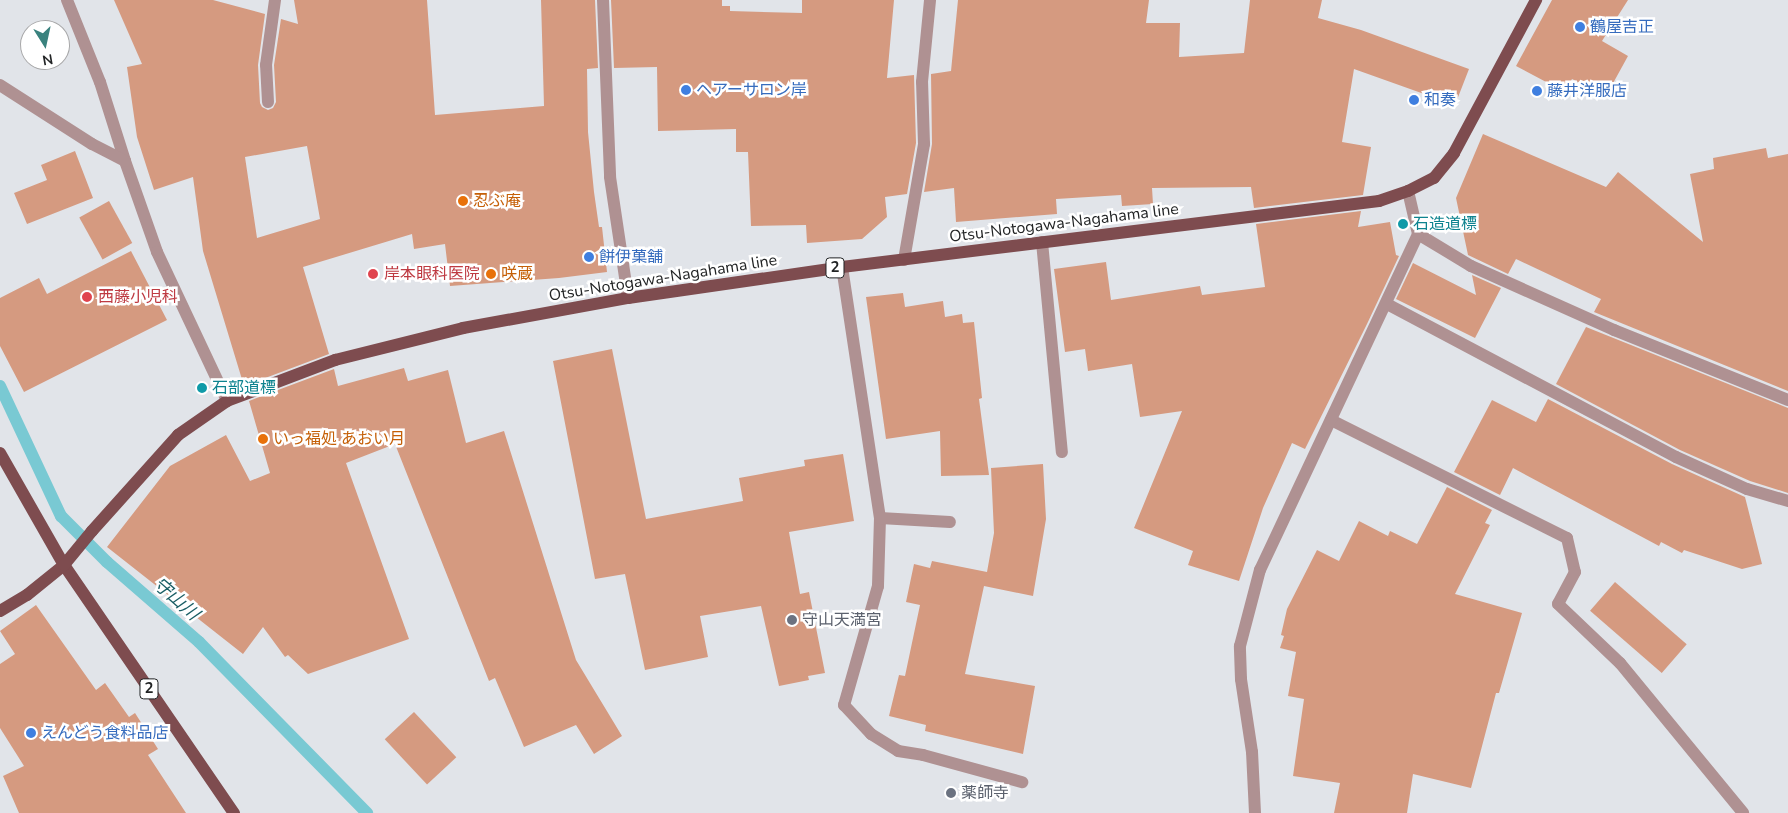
<!DOCTYPE html>
<meta charset="utf-8">
<style>
body{margin:0}
#map{position:relative;width:1788px;height:813px;overflow:hidden;background:#e1e4e9;font-family:"Nunito Sans","Noto Sans JP",sans-serif}
div>[style]{position:absolute}
.stream>*{height:12px;margin:-6px;padding:0 6px;transform-origin:6px;border-radius:6px;background:#79c9d3}
.building>*{inset:0;background:#d59a80;transform-origin:0 0}
.minor>*{height:12px;margin:-6px;padding:0 6px;transform-origin:6px;border-radius:6px;background:#af9192}
.major>*{height:12px;margin:-6px;padding:0 6px;transform-origin:6px;border-radius:6px;background:#7e4c4f}
.dots>*{width:14px;height:14px;translate:-50% -50%;box-sizing:border-box;border:2px solid #fff;border-radius:50%}
span{translate:-50% -50%;white-space:nowrap;text-align:center;line-height:1.15;-webkit-text-stroke:5px #fff;paint-order:stroke}
.shield-label span{padding:1px 4px;background:#fff;border:1px solid;border-radius:4px;-webkit-text-stroke-width:0}
.shield-label{font-size:15px;color:#222425;font-weight:700}
.shop-label{font-size:16px;color:#366cbe}
.left{translate:0 -50%;text-align:left}
.food-label{font-size:16px;color:#c56008}
.street-label{font-size:16px;color:#222425}
.culture-label{font-size:16px;color:#0d838f}
.health-label{font-size:16px;color:#be3a42}
.worship-label{font-size:16px;color:#5b616d}
.water-label{font-size:18px;color:#1a5e65;font-style:italic}
.north{position:absolute;left:20px;top:20px;width:50px;height:50px;box-sizing:border-box;background:#fff;border:1px solid #a7a7a8;border-radius:50%;rotate:170deg;font-size:14px;font-weight:700;line-height:20px;text-align:center;color:#222425}
.north::after{content:'';display:block;margin:auto;width:18px;height:22px;background:#3a827e;clip-path:polygon(50% 0,100% 100%,50% 72%,0 100%)}
</style>
<div id="map">
<div class="stream">
<i style="left:0;top:386px;width:144px;rotate:64.9deg"></i>
<i style="left:61px;top:516px;width:65px;rotate:45deg"></i>
<i style="left:107px;top:562px;width:122px;rotate:41deg"></i>
<i style="left:199px;top:642px;width:240px;rotate:45.5deg"></i>
</div>
<div class="building">
<i style="clip-path:polygon(evenodd,114px 0,213px 0,265px 14px,258px 65px,260px 103px,262px 107px,268px 110px,273px 108px,276px 102px,274px 65px,281px 19px,298px 24px,294px 0,427px 0,435px 115px,544px 106px,541px 0,595px 0,598px 68px,587px 69px,588px 132px,594px 192px,599px 227px,602px 227px,607px 272px,559px 278px,450px 286px,445px 244px,414px 249px,412px 234px,303px 267px,329px 354px,244px 386px,203px 251px,193px 177px,154px 190px,137px 137px,127px 67px,142px 64px,114px 0,307px 146px,320px 219px,257px 238px,245px 157px,307px 146px)"></i>
<i style="clip-path:polygon(611px 0,722px 0,722px 6px,730px 6px,730px 11px,802px 13px,802px 0,894px 0,887px 78px,914px 75px,916px 143px,907px 194px,885px 197px,887px 217px,862px 239px,807px 243px,806px 225px,751px 226px,748px 152px,736px 152px,736px 129px,658px 131px,657px 67px,614px 68px)"></i>
<i style="clip-path:polygon(958px 0,1149px 0,1146px 23px,1180px 23px,1179px 57px,1244px 53px,1250px 0,1322px 0,1318px 18px,1361px 30px,1469px 69px,1455px 105px,1354px 69px,1342px 142px,1371px 147px,1363px 195px,1254px 208px,1251px 187px,1152px 188px,1153px 204px,1122px 206px,1121px 195px,1056px 199px,1057px 214px,956px 222px,954px 188px,924px 192px,932px 144px,931px 74px,951px 71px)"></i>
<i style="clip-path:polygon(1552px 0,1628px 0,1602px 41px,1628px 56px,1606px 96px,1572px 79px,1565px 92px,1516px 66px)"></i>
<i style="clip-path:polygon(1483px 134px,1606px 187px,1618px 172px,1703px 242px,1690px 174px,1714px 169px,1713px 158px,1766px 148px,1768px 158px,1788px 154px,1788px 391px,1594px 312px,1601px 299px,1516px 259px,1508px 274px,1468px 255px,1456px 198px)"></i>
<i style="clip-path:polygon(75px 151px,93px 198px,27px 224px,14px 193px,47px 180px,41px 165px)"></i>
<i style="left:109px;top:201px;width:48px;height:34px;rotate:61deg"></i>
<i style="clip-path:polygon(1361px 211px,1358px 227px,1390px 222px,1396px 255px,1399px 256px,1367px 324px,1305px 449px,1292px 443px,1263px 508px,1239px 581px,1188px 565px,1193px 551px,1134px 528px,1182px 411px,1140px 417px,1132px 364px,1088px 371px,1085px 349px,1065px 352px,1054px 269px,1106px 262px,1111px 300px,1200px 286px,1202px 295px,1265px 287px,1256px 224px)"></i>
<i style="clip-path:polygon(131px 251px,167px 320px,24px 392px,0 346px,0 298px,39px 278px,47px 294px)"></i>
<i style="clip-path:polygon(1413px 263px,1476px 295px,1472px 275px,1501px 288px,1475px 338px,1396px 299px)"></i>
<i style="clip-path:polygon(903px 293px,905px 307px,943px 301px,945px 317px,962px 314px,963px 323px,974px 322px,982px 398px,979px 399px,989px 475px,941px 476px,940px 431px,886px 439px,866px 297px)"></i>
<i style="clip-path:polygon(1586px 327px,1788px 408px,1788px 493px,1750px 481px,1680px 450px,1556px 384px)"></i>
<i style="clip-path:polygon(612px 349px,646px 519px,743px 501px,739px 478px,805px 466px,804px 460px,843px 454px,854px 521px,789px 532px,800px 594px,809px 592px,825px 673px,808px 676px,809px 680px,779px 686px,761px 606px,700px 616px,708px 657px,645px 670px,625px 574px,595px 579px,553px 361px)"></i>
<i style="clip-path:polygon(404px 368px,408px 381px,448px 370px,466px 443px,504px 431px,576px 660px,622px 736px,594px 754px,576px 725px,524px 747px,495px 678px,489px 681px,395px 444px,346px 463px,409px 639px,308px 674px,288px 655px,285px 657px,263px 627px,243px 654px,107px 547px,170px 466px,226px 435px,250px 481px,270px 473px,249px 401px,334px 369px,338px 386px)"></i>
<i style="clip-path:polygon(1548px 399px,1672px 464px,1745px 497px,1762px 564px,1742px 569px,1684px 550px,1682px 553px,1661px 542px,1659px 546px,1513px 468px,1500px 495px,1454px 472px,1492px 400px,1536px 422px)"></i>
<i style="clip-path:polygon(1043px 464px,1046px 519px,1033px 596px,984px 586px,965px 674px,1035px 686px,1023px 754px,925px 731px,926px 725px,889px 716px,899px 675px,905px 676px,920px 605px,906px 602px,914px 564px,930px 568px,932px 561px,987px 572px,994px 533px,991px 468px)"></i>
<i style="clip-path:polygon(1447px 487px,1492px 510px,1485px 523px,1490px 525px,1455px 594px,1522px 613px,1499px 693px,1496px 693px,1471px 788px,1413px 774px,1407px 813px,1334px 813px,1340px 783px,1293px 776px,1304px 699px,1288px 696px,1296px 652px,1280px 648px,1284px 636px,1281px 635px,1287px 609px,1317px 550px,1339px 561px,1359px 521px,1388px 536px,1390px 531px,1417px 544px)"></i>
<i style="left:1615px;top:582px;width:95px;height:38px;rotate:41deg"></i>
<i style="clip-path:polygon(36px 605px,96px 690px,105px 683px,129px 717px,135px 713px,158px 749px,148px 755px,186px 813px,19px 813px,3px 776px,24px 766px,0 728px,0 664px,15px 654px,0 631px)"></i>
<i style="left:414px;top:712px;width:62px;height:40px;rotate:47deg"></i>
</div>
<div class="minor">
<i style="left:67px;top:0;width:88px;rotate:68.1deg"></i>
<i style="left:100px;top:82px;width:83px;rotate:72.4deg"></i>
<i style="left:125px;top:161px;width:96px;rotate:70.6deg"></i>
<i style="left:157px;top:252px;width:165px;rotate:64.8deg"></i>
<i style="left:603px;top:0;width:177px;rotate:87.7deg"></i>
<i style="left:610px;top:177px;width:122px;rotate:81.5deg"></i>
<i style="left:0;top:85px;width:109px;rotate:32.7deg"></i>
<i style="left:92px;top:144px;width:37px;rotate:27deg"></i>
<i style="left:268px;top:102px;width:37px;rotate:-93deg"></i>
<i style="left:266px;top:65px;width:66px;rotate:-82.1deg"></i>
<i style="left:1418px;top:234px;width:62px;rotate:31.1deg"></i>
<i style="left:1471px;top:266px;width:157px;rotate:24.1deg"></i>
<i style="left:1614px;top:330px;width:188px;rotate:21.9deg"></i>
<i style="left:1042px;top:242px;width:211px;rotate:84.6deg"></i>
<i style="left:904px;top:260px;width:118px;rotate:-80.2deg"></i>
<i style="left:924px;top:144px;width:62px;rotate:-91.8deg"></i>
<i style="left:922px;top:82px;width:82px;rotate:-84.4deg"></i>
<i style="left:842px;top:267px;width:254px;rotate:81.4deg"></i>
<i style="left:880px;top:518px;width:68px;rotate:91.7deg"></i>
<i style="left:878px;top:586px;width:124px;rotate:105.9deg"></i>
<i style="left:844px;top:705px;width:40px;rotate:47deg"></i>
<i style="left:871px;top:734px;width:32px;rotate:32deg"></i>
<i style="left:898px;top:751px;width:25px;rotate:9deg"></i>
<i style="left:923px;top:755px;width:103px;rotate:15.3deg"></i>
<i style="left:1387px;top:304px;width:327px;rotate:27.9deg"></i>
<i style="left:1676px;top:457px;width:78px;rotate:24.3deg"></i>
<i style="left:1747px;top:489px;width:43px;rotate:16.3deg"></i>
<i style="left:1331px;top:420px;width:264px;rotate:26.6deg"></i>
<i style="left:1567px;top:538px;width:35px;rotate:77deg"></i>
<i style="left:1575px;top:572px;width:36px;rotate:118deg"></i>
<i style="left:1558px;top:604px;width:86px;rotate:43.6deg"></i>
<i style="left:1620px;top:663px;width:194px;rotate:50.6deg"></i>
<i style="left:880px;top:518px;width:70px;rotate:3.3deg"></i>
<i style="left:1255px;top:813px;width:61px;rotate:-92.8deg"></i>
<i style="left:1252px;top:752px;width:74px;rotate:-98.6deg"></i>
<i style="left:1241px;top:679px;width:33px;rotate:-92deg"></i>
<i style="left:1240px;top:646px;width:79px;rotate:-75.3deg"></i>
<i style="left:1260px;top:570px;width:371px;rotate:-64.8deg"></i>
<i style="left:1418px;top:234px;width:44px;rotate:-103.1deg"></i>
</div>
<div class="major">
<i style="left:0;top:453px;width:129px;rotate:60.3deg"></i>
<i style="left:64px;top:565px;width:301px;rotate:55.6deg"></i>
<i style="left:0;top:611px;width:31px;rotate:-31deg"></i>
<i style="left:27px;top:595px;width:48px;rotate:-39deg"></i>
<i style="left:64px;top:565px;width:44px;rotate:-50.5deg"></i>
<i style="left:92px;top:531px;width:129px;rotate:-48.1deg"></i>
<i style="left:178px;top:435px;width:60px;rotate:-34.8deg"></i>
<i style="left:227px;top:401px;width:116px;rotate:-20.8deg"></i>
<i style="left:335px;top:360px;width:132px;rotate:-14deg"></i>
<i style="left:463px;top:328px;width:168px;rotate:-10.3deg"></i>
<i style="left:628px;top:298px;width:216px;rotate:-8.2deg"></i>
<i style="left:842px;top:267px;width:541px;rotate:-7.01deg"></i>
<i style="left:1379px;top:201px;width:31px;rotate:-19deg"></i>
<i style="left:1408px;top:191px;width:29px;rotate:-27deg"></i>
<i style="left:1434px;top:178px;width:32px;rotate:-51deg"></i>
<i style="left:1454px;top:153px;width:174px;rotate:-61.8deg"></i>
</div>
<div class="dots">
<i style="left:1580px;top:27px;background:#3f7fe0"></i>
<i style="left:686px;top:90px;background:#3f7fe0"></i>
<i style="left:1537px;top:91px;background:#3f7fe0"></i>
<i style="left:1414px;top:100px;background:#3f7fe0"></i>
<i style="left:463px;top:201px;background:#e8710a"></i>
<i style="left:1403px;top:224px;background:#0f9aa8"></i>
<i style="left:589px;top:257px;background:#3f7fe0"></i>
<i style="left:373px;top:274px;background:#e0444e"></i>
<i style="left:491px;top:274px;background:#e8710a"></i>
<i style="left:87px;top:297px;background:#e0444e"></i>
<i style="left:202px;top:388px;background:#0f9aa8"></i>
<i style="left:263px;top:439px;background:#e8710a"></i>
<i style="left:792px;top:620px;background:#6b7280"></i>
<i style="left:31px;top:733px;background:#3f7fe0"></i>
<i style="left:951px;top:793px;background:#6b7280"></i>
</div>
<div class="shield-label">
<span style="left:835px;top:268px">2</span>
<span style="left:149px;top:689px">2</span>
</div>
<div class="shop-label">
<span class="left" style="left:1590px;top:27px">鶴屋吉正</span>
<span class="left" style="left:696px;top:90px">ヘアーサロン岸</span>
<span class="left" style="left:1547px;top:91px">藤井洋服店</span>
<span class="left" style="left:1424px;top:100px">和奏</span>
<span class="left" style="left:599px;top:257px">餅伊菓舗</span>
<span class="left" style="left:41px;top:733px">えんどう食料品店</span>
</div>
<div class="food-label">
<span class="left" style="left:473px;top:201px">忍ぶ庵</span>
<span class="left" style="left:501px;top:274px">咲蔵</span>
<span class="left" style="left:273px;top:439px">いっ福処 あおい月</span>
</div>
<div class="street-label">
<span style="left:1064px;top:223px;rotate:-7deg">Otsu-Notogawa-Nagahama line</span>
<span style="left:663px;top:278px;rotate:-9deg">Otsu-Notogawa-Nagahama line</span>
</div>
<div class="culture-label">
<span class="left" style="left:1413px;top:224px">石造道標</span>
<span class="left" style="left:212px;top:388px">石部道標</span>
</div>
<div class="health-label">
<span class="left" style="left:384px;top:274px">岸本眼科医院</span>
<span class="left" style="left:98px;top:297px">西藤小児科</span>
</div>
<div class="worship-label">
<span class="left" style="left:802px;top:620px">守山天満宮</span>
<span class="left" style="left:961px;top:793px">薬師寺</span>
</div>
<div class="water-label">
<span style="left:176px;top:599px;rotate:41deg">守山川</span>
</div>
<div class="north">N</div>
</div>
